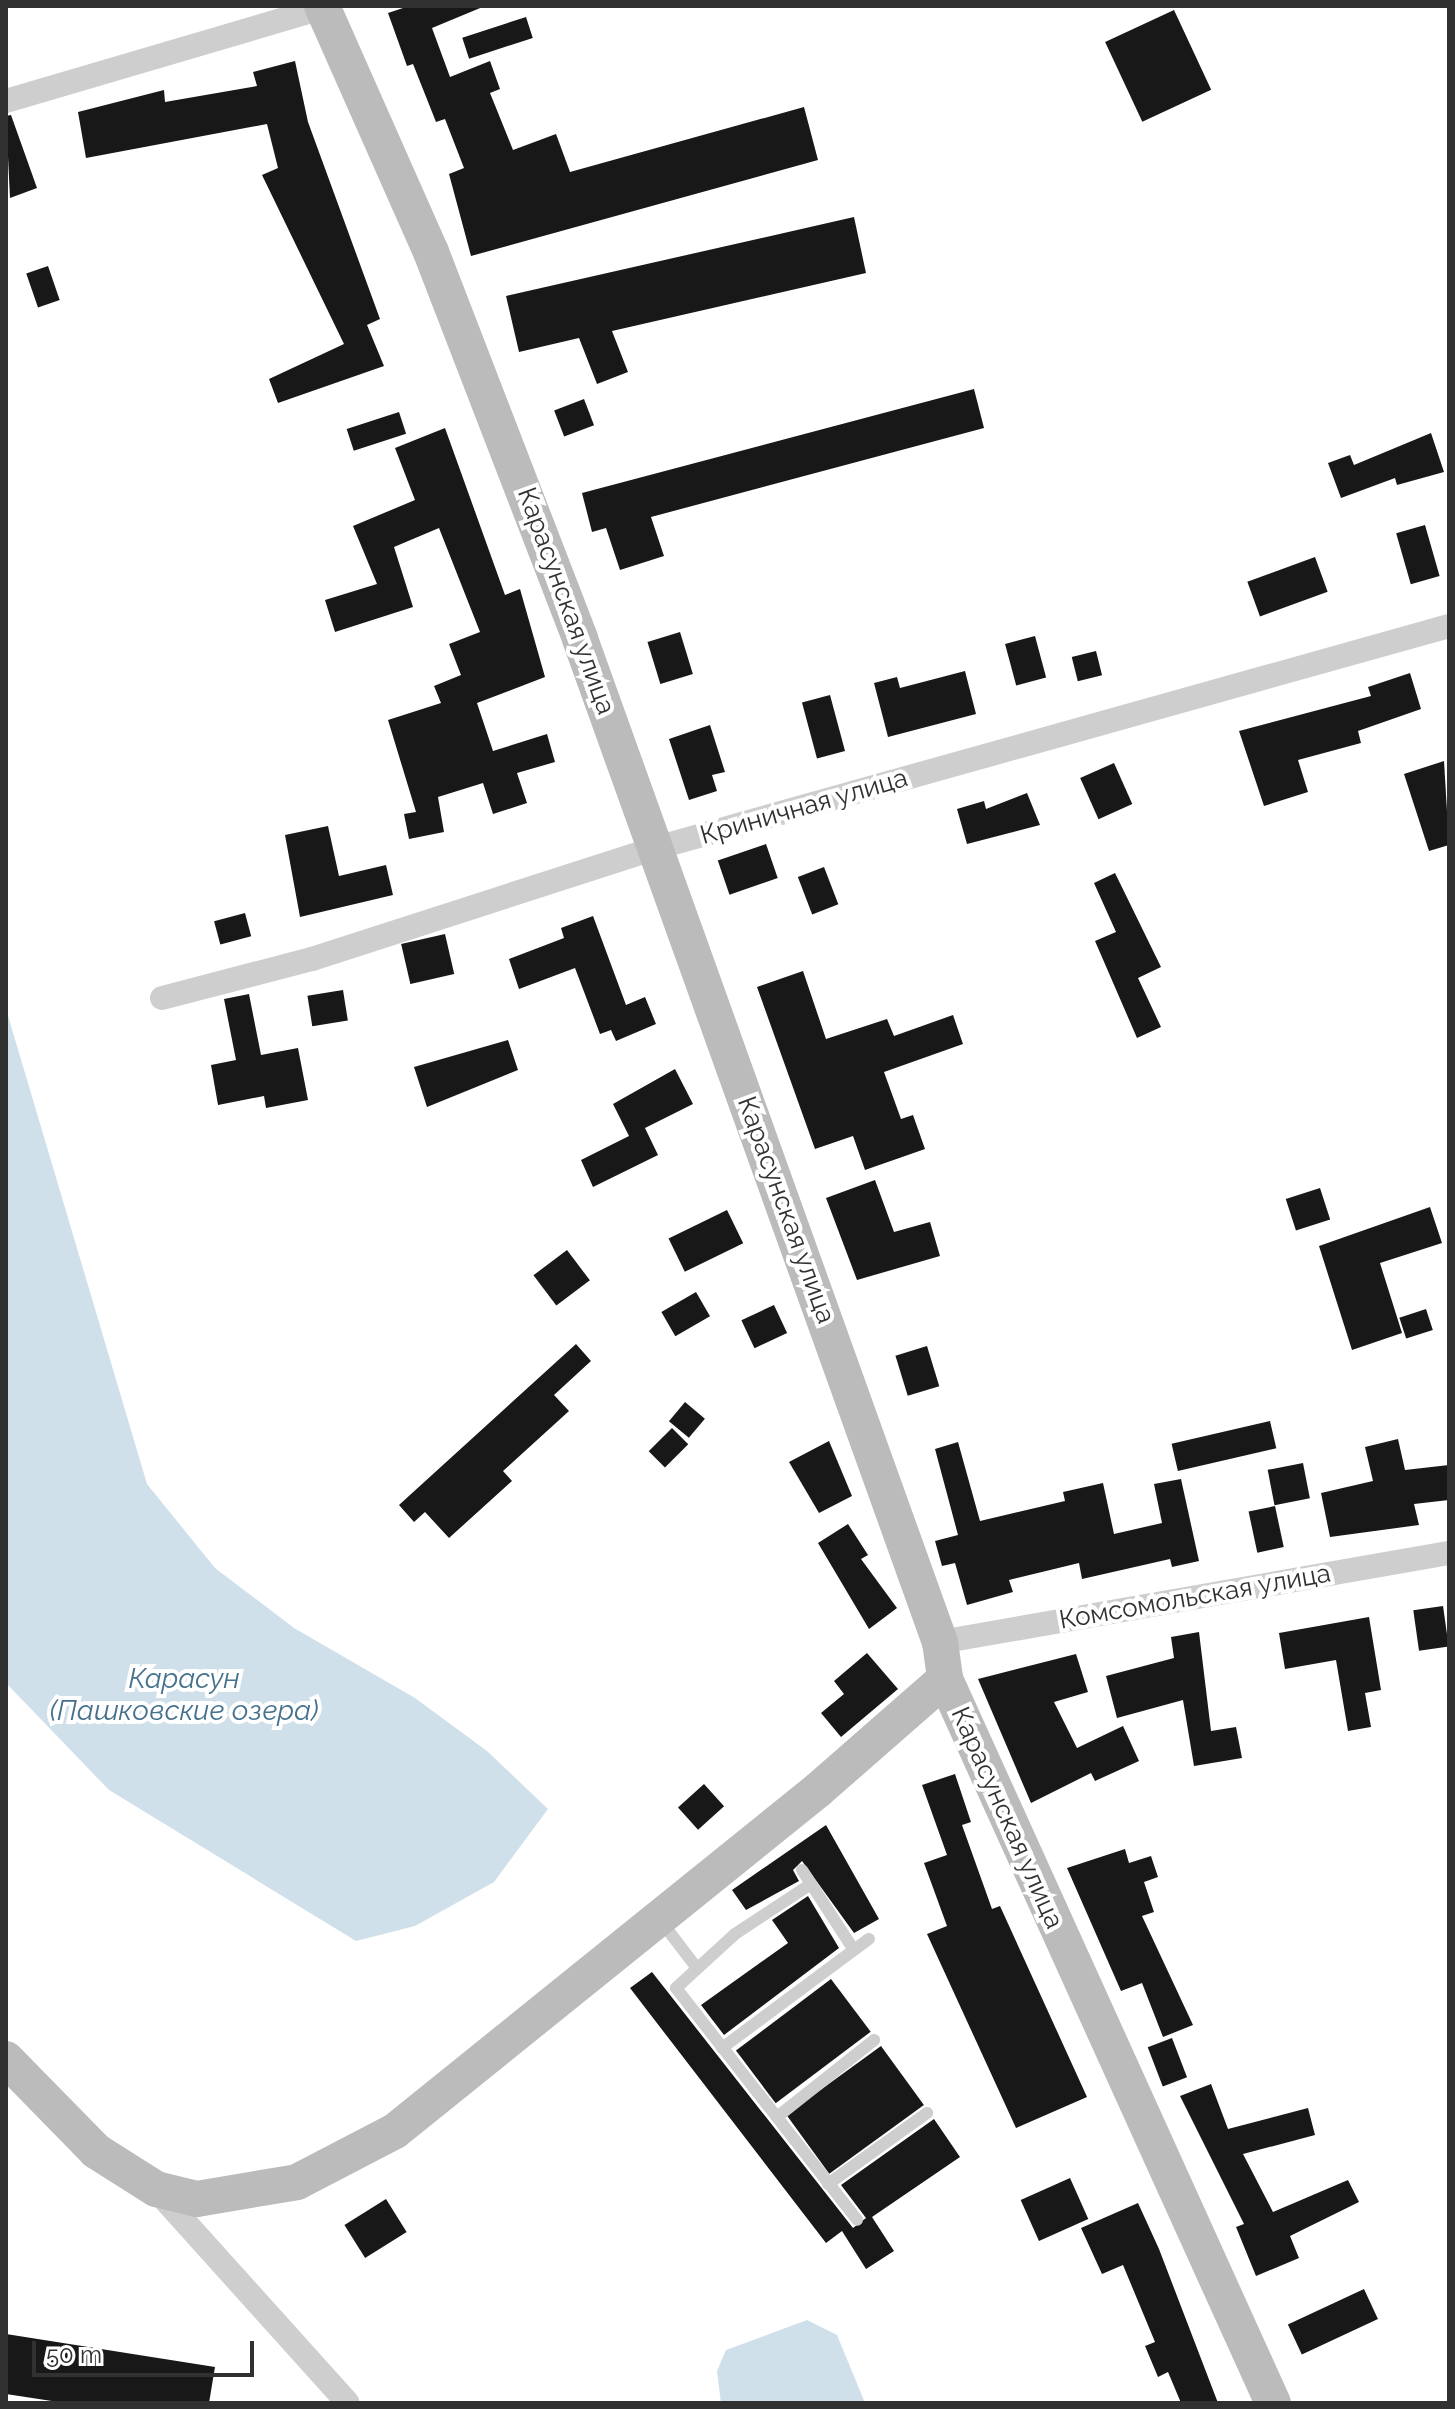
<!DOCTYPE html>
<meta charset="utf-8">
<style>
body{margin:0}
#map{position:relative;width:1455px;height:2409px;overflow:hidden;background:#fff;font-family:Raleway,sans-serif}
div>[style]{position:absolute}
.water>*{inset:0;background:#cfe0ea}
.building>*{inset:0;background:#181818;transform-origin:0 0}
.lane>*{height:12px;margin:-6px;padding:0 6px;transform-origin:6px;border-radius:6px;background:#cecece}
.street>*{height:24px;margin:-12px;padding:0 12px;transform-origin:12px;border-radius:12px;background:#cecece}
.secondary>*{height:36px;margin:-18px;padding:0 18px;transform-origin:18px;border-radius:18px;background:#bbb}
span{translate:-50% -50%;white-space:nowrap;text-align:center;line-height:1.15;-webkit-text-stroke:8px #fff;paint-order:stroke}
.street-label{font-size:26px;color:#313131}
.water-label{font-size:28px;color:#45718d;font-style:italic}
.frame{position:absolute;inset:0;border:8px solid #313131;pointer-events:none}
.scale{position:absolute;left:32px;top:2341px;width:222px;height:36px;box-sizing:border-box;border:4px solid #313131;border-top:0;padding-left:10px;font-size:24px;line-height:28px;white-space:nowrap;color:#313131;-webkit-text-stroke:6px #fff;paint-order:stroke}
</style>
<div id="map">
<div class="water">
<i style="clip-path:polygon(6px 1009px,147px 1484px,215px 1568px,294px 1628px,415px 1698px,487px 1751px,548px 1809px,494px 1882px,415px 1926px,356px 1941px,109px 1790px,6px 1683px)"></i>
<i style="clip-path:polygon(807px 2320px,837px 2335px,865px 2403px,721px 2403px,717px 2371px,726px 2350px)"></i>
</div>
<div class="building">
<i style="clip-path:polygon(409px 6px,485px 6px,432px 28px,450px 77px,490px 61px,500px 89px,490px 93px,513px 150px,556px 134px,570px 172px,804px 107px,818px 160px,471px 256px,449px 174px,464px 168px,445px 119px,436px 122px,413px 64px,407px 66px,388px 13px)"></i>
<i style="left:1174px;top:10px;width:88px;height:76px;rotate:65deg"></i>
<i style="left:526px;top:17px;width:22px;height:67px;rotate:72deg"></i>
<i style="clip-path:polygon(295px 61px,308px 122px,380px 319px,367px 325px,384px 366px,278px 403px,269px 379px,344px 344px,262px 175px,278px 168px,267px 124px,86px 158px,78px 112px,164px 90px,165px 102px,257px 86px,253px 72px)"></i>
<i style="clip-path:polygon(11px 115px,37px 188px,10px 198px,6px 116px)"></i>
<i style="clip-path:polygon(854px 217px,866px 273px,612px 331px,628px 372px,597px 384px,579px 338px,519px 352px,506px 296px)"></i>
<i style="left:48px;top:266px;width:36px;height:23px;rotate:71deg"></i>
<i style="clip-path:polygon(974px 389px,984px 428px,651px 517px,664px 556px,620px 570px,606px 528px,592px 532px,582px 493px)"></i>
<i style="left:584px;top:399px;width:28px;height:32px;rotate:69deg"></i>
<i style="left:399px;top:412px;width:23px;height:55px;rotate:72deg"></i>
<i style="clip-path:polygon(445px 428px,505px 595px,520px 589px,545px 677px,477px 703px,493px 751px,547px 734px,555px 762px,517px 773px,527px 803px,493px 814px,483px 783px,438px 797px,444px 832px,409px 839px,404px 814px,416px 812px,388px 720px,441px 703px,434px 686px,461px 675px,449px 644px,480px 632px,439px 528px,394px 547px,413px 607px,335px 632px,325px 600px,377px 584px,353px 526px,415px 500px,395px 448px)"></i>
<i style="clip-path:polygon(1431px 433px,1444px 472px,1397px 485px,1395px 478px,1341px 498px,1328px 463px,1350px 455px,1354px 465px)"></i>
<i style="left:1425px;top:525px;width:53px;height:30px;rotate:74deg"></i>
<i style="left:1315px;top:557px;width:37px;height:72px;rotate:70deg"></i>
<i style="left:680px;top:632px;width:44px;height:34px;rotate:73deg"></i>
<i style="left:1035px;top:636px;width:43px;height:31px;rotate:75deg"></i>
<i style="left:1096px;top:651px;width:25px;height:25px;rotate:76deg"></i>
<i style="clip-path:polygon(965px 671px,976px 714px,888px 737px,874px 683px,897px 677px,900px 688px)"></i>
<i style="clip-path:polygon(1410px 673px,1421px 709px,1358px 731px,1361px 743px,1298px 760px,1308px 792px,1264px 806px,1239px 731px,1371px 696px,1368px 687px)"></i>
<i style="left:830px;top:695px;width:58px;height:29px;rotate:75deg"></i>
<i style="clip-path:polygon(710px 725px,725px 772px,712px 775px,717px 791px,689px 800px,669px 739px)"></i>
<i style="clip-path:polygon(1444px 761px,1449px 845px,1429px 851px,1404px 774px)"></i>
<i style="left:1114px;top:763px;width:45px;height:37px;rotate:66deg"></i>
<i style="clip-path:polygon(1027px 793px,1040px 825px,967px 844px,957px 809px,984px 801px,986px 809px)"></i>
<i style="clip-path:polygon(328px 826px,339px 876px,386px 865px,393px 895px,300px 917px,285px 835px)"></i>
<i style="left:766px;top:844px;width:36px;height:51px;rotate:71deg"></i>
<i style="left:824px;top:867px;width:40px;height:28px;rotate:69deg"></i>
<i style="clip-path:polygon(1115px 873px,1161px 967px,1138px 978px,1161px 1027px,1137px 1038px,1095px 941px,1116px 932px,1094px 883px)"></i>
<i style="left:245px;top:913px;width:24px;height:32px;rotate:75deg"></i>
<i style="clip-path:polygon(593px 916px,626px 1005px,645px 997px,656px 1024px,616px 1041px,611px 1030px,600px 1034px,575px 968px,519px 989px,509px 959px,564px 938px,561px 928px)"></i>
<i style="left:445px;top:934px;width:41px;height:45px;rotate:77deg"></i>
<i style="clip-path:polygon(803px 971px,826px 1039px,887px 1019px,894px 1036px,953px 1015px,963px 1044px,884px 1072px,901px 1119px,913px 1115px,925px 1149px,865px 1170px,853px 1136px,815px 1149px,757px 987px)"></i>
<i style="left:343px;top:990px;width:31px;height:36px;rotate:81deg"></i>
<i style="clip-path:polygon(249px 994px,261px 1055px,298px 1048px,308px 1100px,266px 1108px,264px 1096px,218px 1105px,211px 1065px,236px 1060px,224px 999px)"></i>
<i style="clip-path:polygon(508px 1040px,518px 1070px,427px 1107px,414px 1067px)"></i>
<i style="clip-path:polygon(675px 1069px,693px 1104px,645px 1128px,658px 1155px,593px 1187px,581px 1160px,629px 1136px,613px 1104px)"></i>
<i style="clip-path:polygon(875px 1180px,894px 1232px,930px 1222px,940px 1256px,857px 1280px,826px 1198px)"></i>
<i style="left:1320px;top:1188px;width:33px;height:36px;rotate:72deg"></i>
<i style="clip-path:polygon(1430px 1207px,1442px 1243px,1380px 1263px,1402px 1333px,1352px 1350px,1319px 1246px)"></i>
<i style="left:727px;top:1210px;width:37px;height:65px;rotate:64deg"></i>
<i style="left:567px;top:1250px;width:38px;height:42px;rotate:53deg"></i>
<i style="left:696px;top:1292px;width:28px;height:40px;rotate:60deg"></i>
<i style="left:774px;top:1305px;width:31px;height:36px;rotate:65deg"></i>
<i style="left:1426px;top:1309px;width:22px;height:28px;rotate:72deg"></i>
<i style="clip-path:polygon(576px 1344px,591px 1361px,554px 1395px,569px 1411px,503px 1471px,512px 1481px,449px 1538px,425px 1512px,414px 1522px,399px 1505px)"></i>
<i style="left:927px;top:1346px;width:42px;height:33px;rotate:73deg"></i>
<i style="left:685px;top:1402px;width:26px;height:25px;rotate:40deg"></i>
<i style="left:1270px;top:1421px;width:28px;height:101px;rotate:77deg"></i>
<i style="left:672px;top:1428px;width:23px;height:33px;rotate:45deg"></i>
<i style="clip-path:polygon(1398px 1439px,1405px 1470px,1449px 1465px,1449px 1500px,1414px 1504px,1419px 1525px,1330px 1537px,1321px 1493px,1373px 1481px,1365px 1447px)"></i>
<i style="clip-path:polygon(829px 1441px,852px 1496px,819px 1513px,789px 1462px)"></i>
<i style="clip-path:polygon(958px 1442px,980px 1521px,1065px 1501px,1063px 1492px,1103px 1483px,1114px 1534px,1162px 1523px,1154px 1484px,1181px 1479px,1199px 1561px,1172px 1567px,1170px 1559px,1082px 1579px,1079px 1563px,1009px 1580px,1013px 1592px,967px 1605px,955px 1563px,942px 1566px,935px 1541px,958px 1535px,935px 1449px)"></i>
<i style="left:1303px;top:1463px;width:36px;height:36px;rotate:79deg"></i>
<i style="left:1275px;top:1506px;width:42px;height:27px;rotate:78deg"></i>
<i style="clip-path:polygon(848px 1524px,868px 1555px,861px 1559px,897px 1608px,869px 1629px,818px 1543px)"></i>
<i style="left:1443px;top:1606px;width:41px;height:30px;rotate:82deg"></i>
<i style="clip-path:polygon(1369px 1617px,1381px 1690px,1365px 1693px,1371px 1727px,1348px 1731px,1336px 1660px,1285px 1669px,1279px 1633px)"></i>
<i style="clip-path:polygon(1199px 1632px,1211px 1731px,1236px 1727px,1242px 1758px,1194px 1766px,1183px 1700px,1117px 1718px,1106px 1676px,1174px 1658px,1171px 1637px)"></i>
<i style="clip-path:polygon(867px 1653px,898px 1689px,841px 1737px,821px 1713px,844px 1694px,834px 1681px)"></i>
<i style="clip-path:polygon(1076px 1654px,1088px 1692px,1054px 1702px,1077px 1748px,1123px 1726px,1139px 1761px,1095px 1781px,1091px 1773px,1031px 1803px,978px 1679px)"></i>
<i style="clip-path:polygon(955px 1774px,971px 1822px,962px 1825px,992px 1909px,1000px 1906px,1087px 2097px,1016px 2128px,927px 1934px,947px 1926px,924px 1863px,947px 1855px,922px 1785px)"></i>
<i style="left:704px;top:1784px;width:30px;height:35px;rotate:48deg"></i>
<i style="clip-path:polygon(826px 1825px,879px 1919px,854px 1933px,802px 1861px,793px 1870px,799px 1881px,746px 1910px,732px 1890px)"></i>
<i style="clip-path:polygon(1125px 1849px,1129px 1863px,1151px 1856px,1158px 1877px,1144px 1882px,1154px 1912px,1142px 1916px,1193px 2025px,1163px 2037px,1142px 1983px,1121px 1991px,1067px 1868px)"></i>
<i style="clip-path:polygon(808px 1896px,839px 1948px,724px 2035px,701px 2005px,788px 1943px,772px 1920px)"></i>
<i style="clip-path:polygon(652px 1972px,853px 2228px,866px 2218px,841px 2185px,934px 2119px,960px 2157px,872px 2217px,894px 2251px,866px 2269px,842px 2231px,826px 2243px,630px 1988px)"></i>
<i style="left:831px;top:1979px;width:66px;height:119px;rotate:53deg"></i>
<i style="left:1172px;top:2038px;width:42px;height:26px;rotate:69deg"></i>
<i style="left:881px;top:2046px;width:73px;height:117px;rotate:54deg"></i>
<i style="clip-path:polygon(1211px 2084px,1228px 2129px,1308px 2108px,1315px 2135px,1243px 2154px,1273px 2212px,1348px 2180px,1359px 2202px,1290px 2236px,1299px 2258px,1256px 2276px,1236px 2227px,1244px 2224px,1180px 2096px)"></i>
<i style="left:1070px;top:2178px;width:45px;height:54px;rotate:66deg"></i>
<i style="left:386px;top:2199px;width:39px;height:49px;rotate:58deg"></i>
<i style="clip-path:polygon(1138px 2203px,1159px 2249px,1218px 2403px,1181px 2403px,1168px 2372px,1158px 2377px,1145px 2346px,1155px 2342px,1123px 2265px,1102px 2274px,1081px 2228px)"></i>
<i style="left:1364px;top:2289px;width:33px;height:84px;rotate:65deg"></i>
<i style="clip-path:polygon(6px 2334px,215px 2367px,209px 2403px,65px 2403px,6px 2394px)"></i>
</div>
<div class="lane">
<i style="left:802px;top:1870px;width:92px;rotate:57deg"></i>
<i style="left:811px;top:1884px;width:91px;rotate:146.7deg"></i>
<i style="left:735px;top:1934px;width:80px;rotate:137.5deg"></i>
<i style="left:676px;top:1988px;width:294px;rotate:52deg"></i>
<i style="left:661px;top:1921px;width:58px;rotate:52.7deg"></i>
<i style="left:722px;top:2048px;width:183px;rotate:-36.6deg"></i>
<i style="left:777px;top:2117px;width:124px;rotate:-38.4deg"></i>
<i style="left:828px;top:2184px;width:122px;rotate:-35.6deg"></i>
</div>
<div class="street">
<i style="left:6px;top:101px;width:330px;rotate:-16.4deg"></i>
<i style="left:162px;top:998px;width:155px;rotate:-14.6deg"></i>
<i style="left:312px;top:959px;width:361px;rotate:-17.9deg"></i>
<i style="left:656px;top:848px;width:823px;rotate:-15.64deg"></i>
<i style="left:940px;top:1642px;width:517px;rotate:-9.92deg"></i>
<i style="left:157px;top:2191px;width:285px;rotate:48deg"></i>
</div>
<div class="secondary">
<i style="left:322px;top:6px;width:269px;rotate:66.1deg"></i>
<i style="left:431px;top:252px;width:415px;rotate:68.9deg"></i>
<i style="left:580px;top:639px;width:1066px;rotate:70.26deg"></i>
<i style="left:940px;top:1642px;width:37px;rotate:82deg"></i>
<i style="left:945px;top:1679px;width:795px;rotate:65.63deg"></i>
<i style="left:6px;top:2059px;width:129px;rotate:45.6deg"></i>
<i style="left:96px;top:2151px;width:71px;rotate:32.3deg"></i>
<i style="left:156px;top:2189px;width:42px;rotate:13.7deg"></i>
<i style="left:197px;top:2199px;width:101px;rotate:-9.6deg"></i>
<i style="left:297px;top:2182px;width:110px;rotate:-27.5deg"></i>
<i style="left:395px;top:2131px;width:543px;rotate:-38.87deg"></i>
<i style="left:818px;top:1790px;width:169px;rotate:-41.2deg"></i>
</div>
<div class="street-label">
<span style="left:566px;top:601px;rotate:70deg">Карасунская улица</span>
<span style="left:804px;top:807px;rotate:-16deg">Криничная улица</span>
<span style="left:786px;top:1210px;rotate:70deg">Карасунская улица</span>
<span style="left:1195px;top:1597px;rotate:-10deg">Комсомольская улица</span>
<span style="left:1007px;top:1818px;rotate:66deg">Карасунская улица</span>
</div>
<div class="water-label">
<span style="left:184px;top:1695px">Карасун<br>(Пашковские озера)</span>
</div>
<div class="frame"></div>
<div class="scale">50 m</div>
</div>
